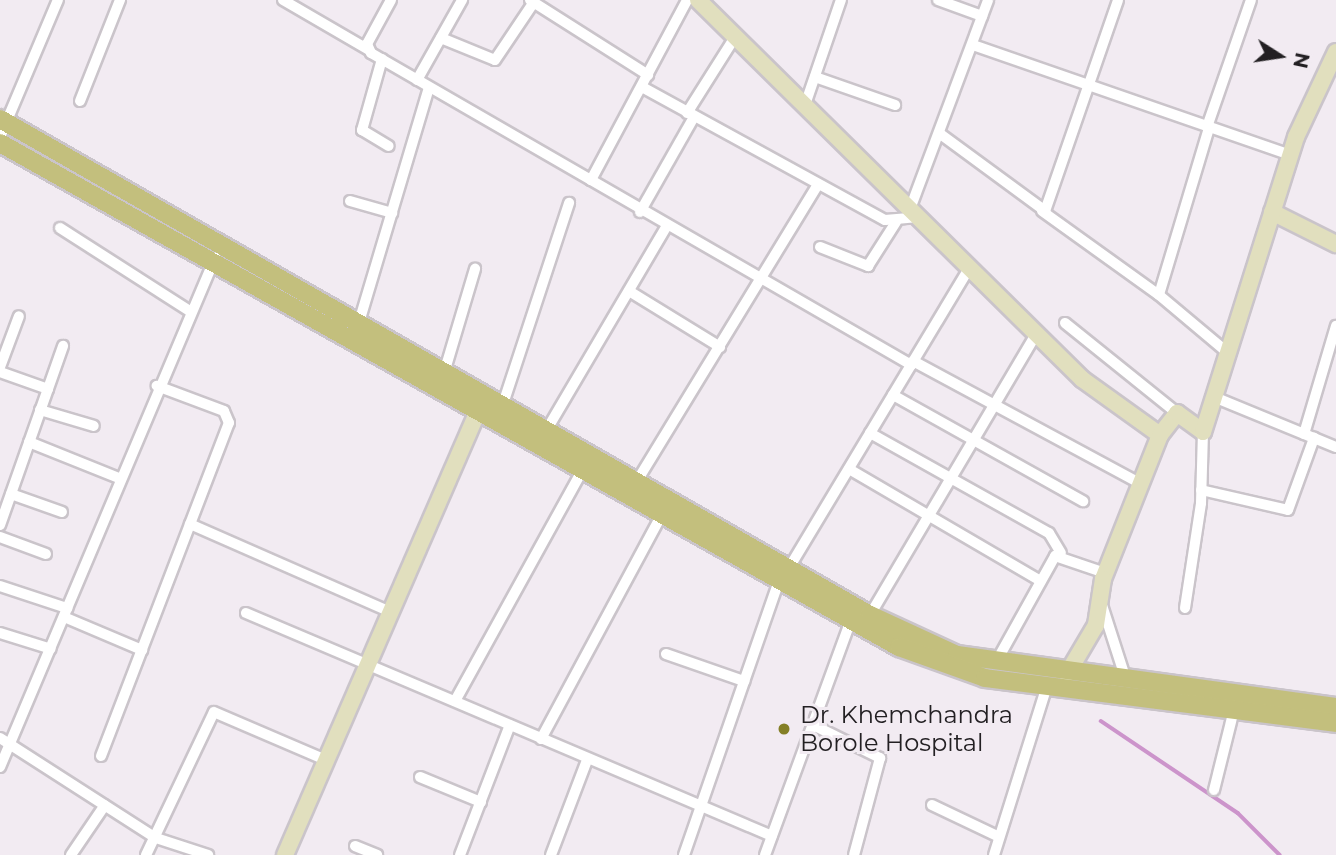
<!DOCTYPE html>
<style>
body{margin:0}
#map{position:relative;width:1336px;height:855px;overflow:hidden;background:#f2ebf2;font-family:Montserrat,sans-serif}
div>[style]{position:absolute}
.stream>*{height:3.5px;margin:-1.75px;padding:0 1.75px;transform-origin:1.75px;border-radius:1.75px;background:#cc94cb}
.roads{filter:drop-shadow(2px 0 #cac4ca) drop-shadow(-2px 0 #cac4ca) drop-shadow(0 2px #cac4ca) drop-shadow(0 -2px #cac4ca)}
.street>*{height:10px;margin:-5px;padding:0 5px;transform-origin:5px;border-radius:5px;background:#fff}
.secondary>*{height:16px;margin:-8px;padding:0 8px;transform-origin:8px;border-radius:8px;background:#e1dfbe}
.primary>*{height:18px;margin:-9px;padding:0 9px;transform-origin:9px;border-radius:9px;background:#c3bf7d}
.dots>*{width:19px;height:19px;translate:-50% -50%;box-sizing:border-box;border:4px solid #f2ebf2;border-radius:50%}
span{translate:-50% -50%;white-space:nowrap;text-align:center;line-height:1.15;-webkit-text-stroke:6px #f2ebf2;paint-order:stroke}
.poi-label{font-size:24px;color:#232023}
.left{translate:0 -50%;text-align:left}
.north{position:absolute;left:1245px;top:21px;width:70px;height:70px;-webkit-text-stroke:5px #f2ebf2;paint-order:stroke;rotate:102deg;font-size:19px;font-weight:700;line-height:28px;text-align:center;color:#232023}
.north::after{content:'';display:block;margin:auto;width:24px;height:32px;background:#232023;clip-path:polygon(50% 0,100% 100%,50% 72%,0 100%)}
</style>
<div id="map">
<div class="stream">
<i style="left:1101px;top:721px;width:165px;rotate:33.9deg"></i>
<i style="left:1238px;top:813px;width:59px;rotate:45deg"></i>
</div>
<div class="roads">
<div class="street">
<i style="left:283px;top:0;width:99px;rotate:30.2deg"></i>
<i style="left:391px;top:0;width:50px;rotate:118.6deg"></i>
<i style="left:367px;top:44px;width:10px;rotate:66deg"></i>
<i style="left:371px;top:53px;width:254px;rotate:30deg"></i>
<i style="left:591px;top:180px;width:204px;rotate:-61.9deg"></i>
<i style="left:530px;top:0;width:140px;rotate:32.4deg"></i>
<i style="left:938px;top:0;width:47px;rotate:20deg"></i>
<i style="left:441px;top:38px;width:58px;rotate:22.2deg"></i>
<i style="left:495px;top:60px;width:70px;rotate:-56.1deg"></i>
<i style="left:973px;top:45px;width:336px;rotate:19.1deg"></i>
<i style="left:382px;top:59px;width:74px;rotate:105.7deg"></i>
<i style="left:362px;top:130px;width:31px;rotate:31deg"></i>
<i style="left:815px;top:77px;width:85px;rotate:19.3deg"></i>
<i style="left:417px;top:80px;width:92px;rotate:-60.6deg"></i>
<i style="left:642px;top:87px;width:277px;rotate:28.7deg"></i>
<i style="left:885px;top:220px;width:33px;rotate:-5deg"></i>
<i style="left:80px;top:101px;width:109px;rotate:-68.4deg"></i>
<i style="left:805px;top:105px;width:111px;rotate:-71.1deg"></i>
<i style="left:687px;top:113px;width:90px;rotate:-57.7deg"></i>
<i style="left:1207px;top:127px;width:134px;rotate:-70.9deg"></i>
<i style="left:1209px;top:128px;width:174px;rotate:106.7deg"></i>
<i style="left:1159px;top:295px;width:90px;rotate:40deg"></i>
<i style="left:939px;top:133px;width:132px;rotate:36.3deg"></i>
<i style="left:1045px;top:211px;width:223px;rotate:-70.9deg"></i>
<i style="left:0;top:137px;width:149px;rotate:-67.1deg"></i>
<i style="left:591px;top:180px;width:370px;rotate:30deg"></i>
<i style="left:350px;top:201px;width:44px;rotate:15.9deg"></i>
<i style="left:910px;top:209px;width:223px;rotate:-69.5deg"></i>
<i style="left:1042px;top:211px;width:144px;rotate:35.7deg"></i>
<i style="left:640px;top:212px;width:109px;rotate:-60.4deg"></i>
<i style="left:60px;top:228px;width:154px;rotate:32.6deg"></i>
<i style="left:820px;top:247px;width:52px;rotate:21.6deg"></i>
<i style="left:868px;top:266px;width:52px;rotate:-57.5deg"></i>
<i style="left:629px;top:291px;width:107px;rotate:31.6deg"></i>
<i style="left:1065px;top:323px;width:144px;rotate:38.8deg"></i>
<i style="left:357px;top:329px;width:252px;rotate:-73.4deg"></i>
<i style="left:913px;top:361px;width:259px;rotate:28.3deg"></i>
<i style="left:0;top:367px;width:54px;rotate:-69.6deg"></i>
<i style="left:0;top:372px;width:51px;rotate:19.5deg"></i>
<i style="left:444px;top:373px;width:109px;rotate:-73.4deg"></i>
<i style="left:893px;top:395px;width:218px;rotate:29.2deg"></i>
<i style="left:1214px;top:397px;width:132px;rotate:22.3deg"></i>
<i style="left:502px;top:407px;width:215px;rotate:-71.8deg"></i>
<i style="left:40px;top:410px;width:56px;rotate:16.5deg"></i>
<i style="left:546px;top:431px;width:237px;rotate:-59.5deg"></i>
<i style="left:870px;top:433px;width:205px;rotate:29.2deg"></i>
<i style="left:1049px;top:533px;width:23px;rotate:59deg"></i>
<i style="left:1304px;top:434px;width:113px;rotate:-73.5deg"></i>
<i style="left:29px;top:442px;width:97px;rotate:21.8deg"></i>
<i style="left:849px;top:469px;width:222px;rotate:30.3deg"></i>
<i style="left:637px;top:481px;width:348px;rotate:-58.6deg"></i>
<i style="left:1201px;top:490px;width:89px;rotate:12.9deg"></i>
<i style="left:1288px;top:510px;width:77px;rotate:-70.1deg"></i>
<i style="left:11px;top:494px;width:54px;rotate:19.4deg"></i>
<i style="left:190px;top:524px;width:219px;rotate:23.7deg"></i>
<i style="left:0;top:525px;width:190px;rotate:-70.6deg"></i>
<i style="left:0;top:537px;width:49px;rotate:20.3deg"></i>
<i style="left:789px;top:568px;width:350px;rotate:-59deg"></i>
<i style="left:0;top:586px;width:71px;rotate:18.2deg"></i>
<i style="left:1101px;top:602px;width:82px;rotate:72.2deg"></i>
<i style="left:1185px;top:608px;width:106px;rotate:-81.3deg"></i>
<i style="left:1201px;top:503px;width:71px;rotate:-88.4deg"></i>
<i style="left:246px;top:613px;width:571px;rotate:22.97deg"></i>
<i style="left:870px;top:615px;width:326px;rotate:-59.4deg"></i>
<i style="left:64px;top:617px;width:85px;rotate:22.9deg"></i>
<i style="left:0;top:633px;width:53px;rotate:17.4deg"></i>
<i style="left:666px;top:654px;width:83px;rotate:19.1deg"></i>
<i style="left:995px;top:664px;width:124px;rotate:-60.9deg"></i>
<i style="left:1055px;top:556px;width:53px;rotate:18.8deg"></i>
<i style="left:455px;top:701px;width:263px;rotate:-61.1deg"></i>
<i style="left:813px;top:725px;width:75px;rotate:26.2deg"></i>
<i style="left:880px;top:758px;width:100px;rotate:105deg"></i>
<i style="left:0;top:738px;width:185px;rotate:32.7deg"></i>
<i style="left:156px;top:838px;width:55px;rotate:18.1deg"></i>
<i style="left:541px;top:739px;width:253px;rotate:-61.7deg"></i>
<i style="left:101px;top:756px;width:357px;rotate:-69deg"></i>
<i style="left:229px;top:423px;width:13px;rotate:-113deg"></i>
<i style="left:224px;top:411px;width:72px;rotate:-159.5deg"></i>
<i style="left:0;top:767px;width:553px;rotate:-67.1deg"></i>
<i style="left:420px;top:777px;width:66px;rotate:22.3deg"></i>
<i style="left:1214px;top:790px;width:82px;rotate:-76deg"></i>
<i style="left:932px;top:805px;width:74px;rotate:25.5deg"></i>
<i style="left:355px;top:846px;width:24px;rotate:22deg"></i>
<i style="left:71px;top:855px;width:60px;rotate:-55.8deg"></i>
<i style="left:146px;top:855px;width:158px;rotate:-64.6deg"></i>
<i style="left:214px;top:712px;width:122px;rotate:23.2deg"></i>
<i style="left:460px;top:855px;width:139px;rotate:-69deg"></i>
<i style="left:551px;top:855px;width:102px;rotate:-69.2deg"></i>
<i style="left:684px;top:855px;width:288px;rotate:-70.9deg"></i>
<i style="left:765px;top:855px;width:247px;rotate:-69.9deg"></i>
<i style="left:994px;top:855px;width:177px;rotate:-72.6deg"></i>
</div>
<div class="secondary">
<i style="left:698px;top:0;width:540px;rotate:44.62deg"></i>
<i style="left:1082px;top:379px;width:96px;rotate:35.7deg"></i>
<i style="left:1160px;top:435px;width:155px;rotate:111.6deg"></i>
<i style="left:1103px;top:579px;width:47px;rotate:98.7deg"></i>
<i style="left:1096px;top:625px;width:57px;rotate:120.6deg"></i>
<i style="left:1272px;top:212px;width:72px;rotate:26.6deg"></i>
<i style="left:1160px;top:435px;width:28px;rotate:-52deg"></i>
<i style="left:1177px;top:413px;width:32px;rotate:36deg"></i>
<i style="left:1203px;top:432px;width:309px;rotate:-72.5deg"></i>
<i style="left:1296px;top:137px;width:94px;rotate:-64.8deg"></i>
<i style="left:285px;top:855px;width:484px;rotate:-66.5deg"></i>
</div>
<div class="primary">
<i style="left:0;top:119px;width:1001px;rotate:29.69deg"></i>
<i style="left:870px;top:615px;width:96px;rotate:24.7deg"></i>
<i style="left:957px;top:655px;width:383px;rotate:7.8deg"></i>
<i style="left:0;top:143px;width:1031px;rotate:29.28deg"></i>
<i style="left:899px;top:647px;width:91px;rotate:19.8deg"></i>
<i style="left:985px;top:678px;width:354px;rotate:7.3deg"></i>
</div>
</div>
<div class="dots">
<i style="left:784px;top:729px;background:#847f26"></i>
</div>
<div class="poi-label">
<span class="left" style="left:800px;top:729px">Dr. Khemchandra<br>Borole Hospital</span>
</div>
<div class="north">N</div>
</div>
